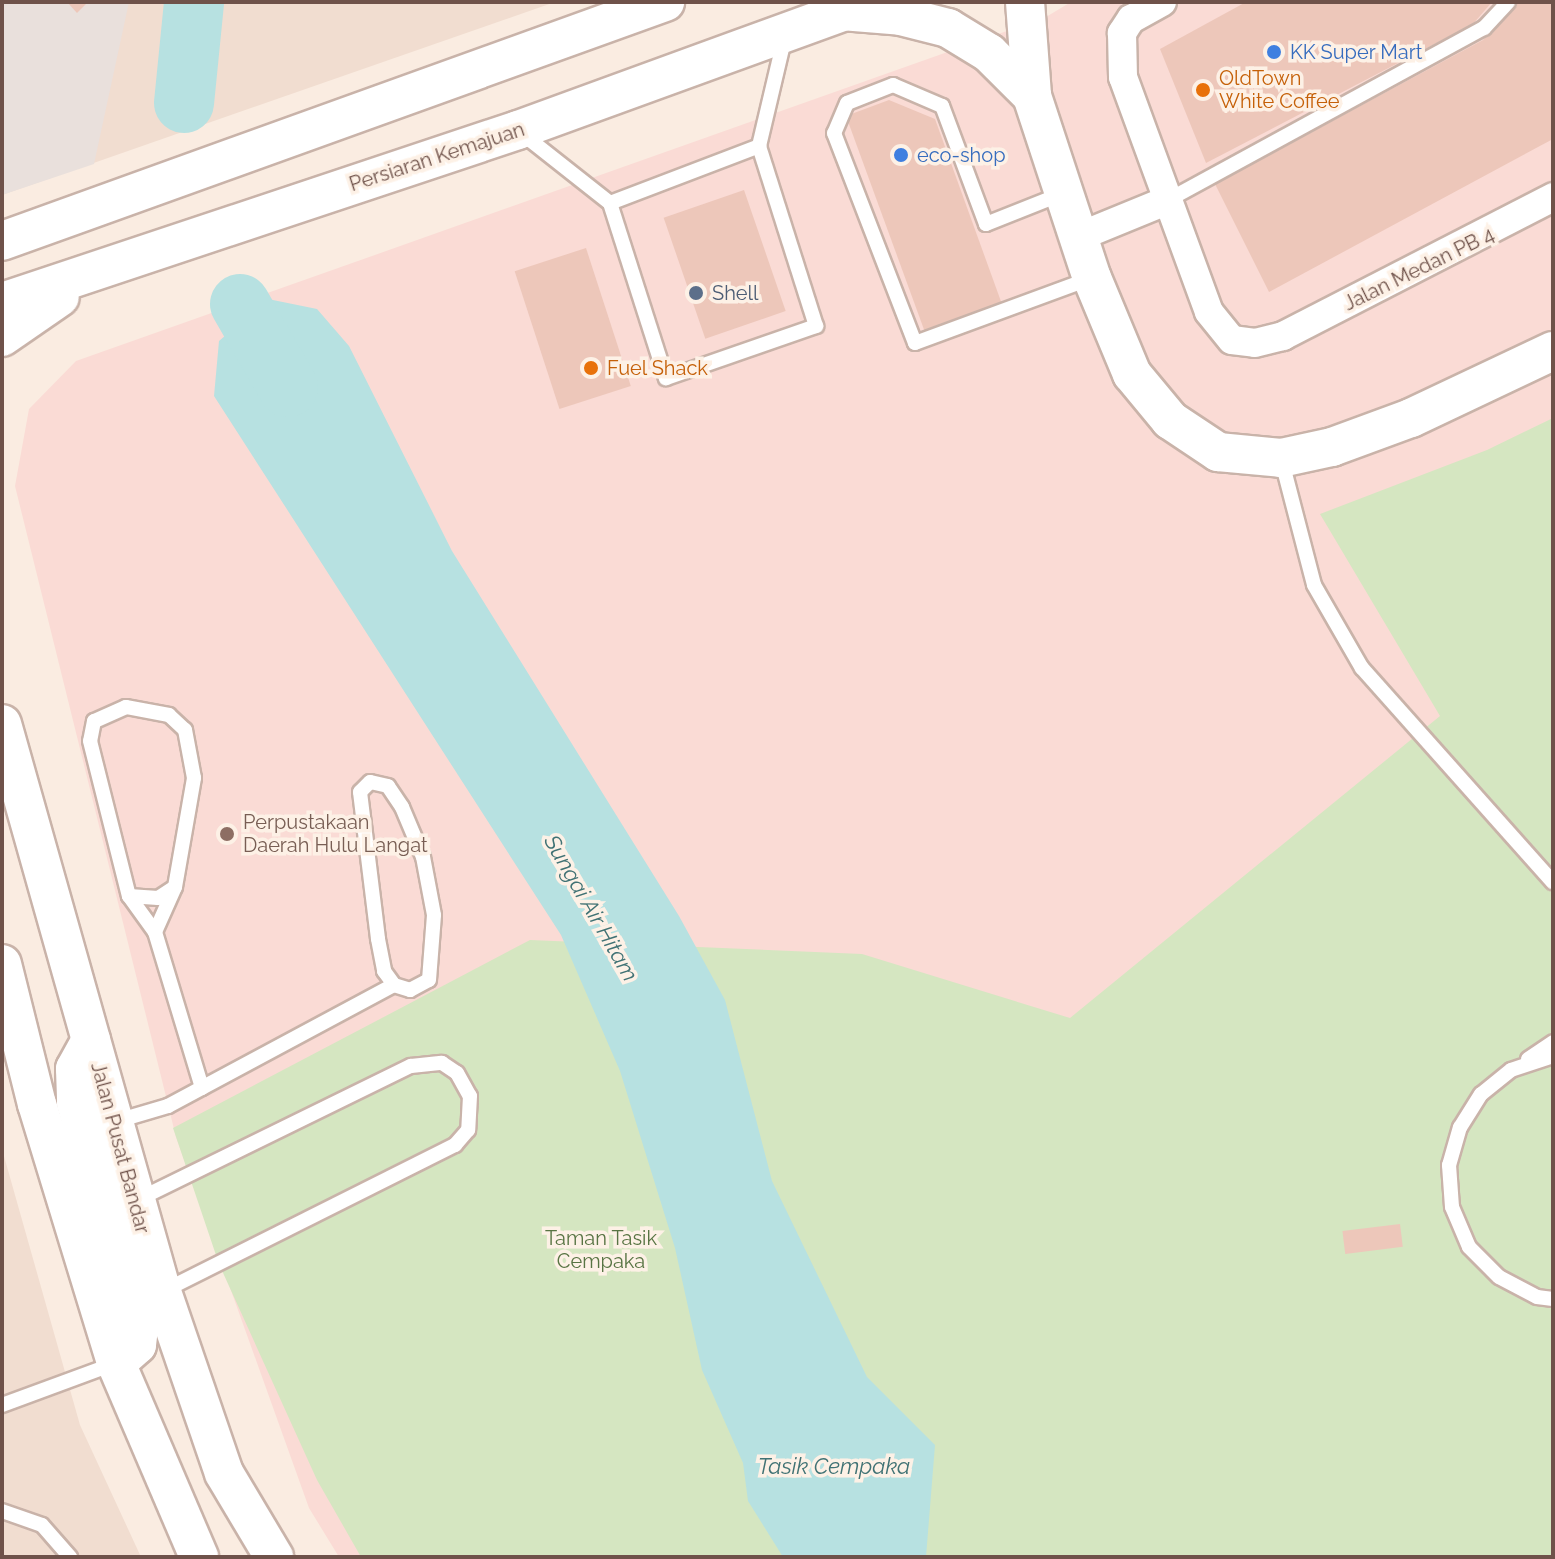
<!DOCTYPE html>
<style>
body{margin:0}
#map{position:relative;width:1555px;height:1559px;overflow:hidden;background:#faece1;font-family:Raleway,sans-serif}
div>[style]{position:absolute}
.residential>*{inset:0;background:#f1ddd0}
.commercial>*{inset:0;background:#fadbd5}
.industrial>*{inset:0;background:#e9e0dc}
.green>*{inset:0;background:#d5e6c1}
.water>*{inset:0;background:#b7e1e1}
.river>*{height:60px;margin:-30px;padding:0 30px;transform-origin:30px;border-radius:30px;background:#b7e1e1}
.building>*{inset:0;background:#edc7ba;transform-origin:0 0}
.roads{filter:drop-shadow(2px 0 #c9b3a9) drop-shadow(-2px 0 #c9b3a9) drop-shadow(0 2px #c9b3a9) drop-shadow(0 -2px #c9b3a9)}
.lane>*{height:14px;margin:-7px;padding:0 7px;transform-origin:7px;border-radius:7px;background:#fff}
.street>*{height:28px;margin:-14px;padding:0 14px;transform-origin:14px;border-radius:14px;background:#fff}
.secondary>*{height:38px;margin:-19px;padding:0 19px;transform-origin:19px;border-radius:19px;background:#fff}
.dots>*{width:22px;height:22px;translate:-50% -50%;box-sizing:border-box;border:4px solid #fdf1e6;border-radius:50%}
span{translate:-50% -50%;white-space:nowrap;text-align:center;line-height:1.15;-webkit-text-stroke:7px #fdf1e6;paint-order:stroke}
.shop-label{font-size:20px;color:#366cbe}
.left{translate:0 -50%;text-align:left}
.food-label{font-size:20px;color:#c56008}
.street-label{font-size:20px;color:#6f524a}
.service-label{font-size:20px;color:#4e5e75}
.education-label{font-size:20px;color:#785e54}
.park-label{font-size:20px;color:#587443}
.water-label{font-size:22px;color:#407274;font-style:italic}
.frame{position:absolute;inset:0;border:4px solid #6f524a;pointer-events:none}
</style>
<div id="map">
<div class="residential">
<i style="clip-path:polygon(2px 2px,555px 2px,2px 195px)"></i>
<i style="clip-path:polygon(2px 1149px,80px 1425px,141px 1557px,2px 1557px)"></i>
</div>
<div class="commercial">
<i style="clip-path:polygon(1071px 2px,1553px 2px,1553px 1557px,339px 1557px,309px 1508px,176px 1137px,15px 486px,29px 409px,76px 361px,1046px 17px)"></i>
</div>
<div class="industrial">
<i style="clip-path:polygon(2px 2px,129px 2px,94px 164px,2px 195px)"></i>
</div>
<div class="green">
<i style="clip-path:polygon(1553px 418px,1553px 1557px,361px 1557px,317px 1480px,219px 1264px,173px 1128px,530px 940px,862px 954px,1070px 1018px,1440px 716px,1320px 514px,1487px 450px)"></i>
</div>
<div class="water">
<i style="clip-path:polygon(268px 299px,317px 309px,349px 346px,452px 551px,679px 916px,725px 1000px,772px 1181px,867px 1377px,935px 1445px,926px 1557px,783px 1557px,748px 1501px,743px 1463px,702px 1370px,675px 1248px,620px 1071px,561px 935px,214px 396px,219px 341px)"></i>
</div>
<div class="river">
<i style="left:184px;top:103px;width:101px;rotate:-84.3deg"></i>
<i style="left:240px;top:304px;width:96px;rotate:60deg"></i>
</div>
<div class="building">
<i style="clip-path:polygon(67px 2px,88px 2px,77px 13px)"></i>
<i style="clip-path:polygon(1246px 2px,1492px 2px,1473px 24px,1206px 163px,1160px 49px)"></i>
<i style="clip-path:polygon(1518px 2px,1553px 2px,1553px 139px,1269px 292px,1215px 184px,1483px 40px)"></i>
<i style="clip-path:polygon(889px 100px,935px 119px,1003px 307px,926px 335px,846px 116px)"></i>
<i style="left:744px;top:190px;width:128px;height:85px;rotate:71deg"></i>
<i style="left:586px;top:248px;width:145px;height:75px;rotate:72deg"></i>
<i style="left:1400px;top:1224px;width:23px;height:58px;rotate:83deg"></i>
</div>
<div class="roads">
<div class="lane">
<i style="left:520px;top:132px;width:115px;rotate:38.3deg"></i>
<i style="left:610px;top:203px;width:160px;rotate:-20.9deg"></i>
<i style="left:759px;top:146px;width:113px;rotate:-76.7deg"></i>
<i style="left:1064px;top:193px;width:84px;rotate:158.3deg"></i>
<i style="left:986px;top:224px;width:126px;rotate:-110.4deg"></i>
<i style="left:942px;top:106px;width:53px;rotate:-156.8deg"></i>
<i style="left:893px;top:85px;width:49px;rotate:158.6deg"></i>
<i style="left:847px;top:103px;width:33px;rotate:113deg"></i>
<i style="left:834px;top:133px;width:225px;rotate:68.9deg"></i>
<i style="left:915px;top:343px;width:189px;rotate:-20.2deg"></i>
<i style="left:1168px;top:200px;width:360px;rotate:-28.6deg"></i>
<i style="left:1484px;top:28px;width:35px;rotate:-47deg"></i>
<i style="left:610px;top:203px;width:184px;rotate:72.3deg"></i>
<i style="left:666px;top:378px;width:159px;rotate:-19.1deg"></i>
<i style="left:816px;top:326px;width:189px;rotate:-107.6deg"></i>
<i style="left:1281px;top:458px;width:131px;rotate:75.4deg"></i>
<i style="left:1314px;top:585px;width:96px;rotate:60deg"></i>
<i style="left:1362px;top:668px;width:287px;rotate:48.3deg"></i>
<i style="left:129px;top:896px;width:29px;rotate:4deg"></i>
<i style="left:158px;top:898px;width:20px;rotate:-33deg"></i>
<i style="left:155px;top:932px;width:49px;rotate:-66deg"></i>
<i style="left:175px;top:887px;width:111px;rotate:-80.1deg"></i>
<i style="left:194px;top:778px;width:49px;rotate:-100.6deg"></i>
<i style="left:185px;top:730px;width:22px;rotate:-137deg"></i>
<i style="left:169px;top:715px;width:44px;rotate:-169.5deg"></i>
<i style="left:126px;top:707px;width:35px;rotate:156deg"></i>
<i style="left:94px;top:721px;width:20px;rotate:101deg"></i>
<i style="left:90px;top:741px;width:160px;rotate:75.9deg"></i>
<i style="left:129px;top:896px;width:44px;rotate:54.2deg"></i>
<i style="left:155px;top:932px;width:163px;rotate:73.2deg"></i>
<i style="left:1553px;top:1056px;width:44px;rotate:161.6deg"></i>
<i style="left:1511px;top:1070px;width:38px;rotate:141deg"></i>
<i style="left:1481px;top:1094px;width:39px;rotate:122deg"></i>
<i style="left:1460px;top:1127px;width:40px;rotate:106deg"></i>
<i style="left:1449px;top:1165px;width:42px;rotate:85.9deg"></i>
<i style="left:1452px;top:1207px;width:43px;rotate:67deg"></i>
<i style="left:1469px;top:1247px;width:42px;rotate:45deg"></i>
<i style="left:1499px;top:1277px;width:43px;rotate:27.8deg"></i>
<i style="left:1537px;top:1297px;width:16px;rotate:7deg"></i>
<i style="left:1528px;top:1059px;width:30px;rotate:-34deg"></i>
<i style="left:117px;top:1121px;width:53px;rotate:-16.4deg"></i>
<i style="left:168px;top:1106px;width:256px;rotate:-28.2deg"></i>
<i style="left:394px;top:985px;width:17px;rotate:17deg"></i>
<i style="left:410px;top:990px;width:21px;rotate:-28deg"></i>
<i style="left:429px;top:980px;width:65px;rotate:-85.6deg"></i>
<i style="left:434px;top:915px;width:59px;rotate:-100.7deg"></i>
<i style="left:423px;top:857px;width:54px;rotate:-112.8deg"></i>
<i style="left:402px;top:807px;width:25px;rotate:-124deg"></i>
<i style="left:388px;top:786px;width:18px;rotate:-167deg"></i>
<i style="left:370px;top:782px;width:14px;rotate:135deg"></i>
<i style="left:360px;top:792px;width:148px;rotate:83deg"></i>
<i style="left:378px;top:939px;width:33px;rotate:79deg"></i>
<i style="left:384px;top:971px;width:17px;rotate:54deg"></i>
<i style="left:137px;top:1200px;width:305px;rotate:-26.1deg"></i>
<i style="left:411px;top:1066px;width:31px;rotate:-6deg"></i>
<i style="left:442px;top:1063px;width:18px;rotate:34deg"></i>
<i style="left:457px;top:1073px;width:26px;rotate:61deg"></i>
<i style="left:470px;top:1096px;width:34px;rotate:93deg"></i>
<i style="left:468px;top:1130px;width:20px;rotate:131deg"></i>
<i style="left:455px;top:1145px;width:328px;rotate:153.4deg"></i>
<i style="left:2px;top:1405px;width:121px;rotate:-20.2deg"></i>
<i style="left:2px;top:1511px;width:42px;rotate:19.3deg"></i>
<i style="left:42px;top:1525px;width:43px;rotate:48.8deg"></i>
</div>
<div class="street">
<i style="left:1162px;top:2px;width:35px;rotate:151deg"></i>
<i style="left:1131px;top:19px;width:17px;rotate:123deg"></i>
<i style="left:1122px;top:33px;width:44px;rotate:88.7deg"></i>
<i style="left:1123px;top:77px;width:250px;rotate:69.9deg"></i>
<i style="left:1209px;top:312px;width:36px;rotate:51deg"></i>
<i style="left:1232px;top:340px;width:23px;rotate:7deg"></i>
<i style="left:1255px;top:343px;width:29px;rotate:-14deg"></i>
<i style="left:1283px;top:336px;width:304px;rotate:-27.2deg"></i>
<i style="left:1078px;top:237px;width:97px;rotate:-22.3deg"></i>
</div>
<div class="secondary">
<i style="left:1025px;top:2px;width:94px;rotate:85.7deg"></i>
<i style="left:1032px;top:96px;width:192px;rotate:71.8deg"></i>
<i style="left:1092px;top:278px;width:104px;rotate:67.4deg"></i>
<i style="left:1132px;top:374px;width:60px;rotate:50.4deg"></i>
<i style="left:1170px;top:420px;width:58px;rotate:33.7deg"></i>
<i style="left:1218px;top:452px;width:63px;rotate:5.4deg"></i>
<i style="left:1281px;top:458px;width:52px;rotate:-12.2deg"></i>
<i style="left:1332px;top:447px;width:84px;rotate:-20.2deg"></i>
<i style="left:1411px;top:418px;width:157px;rotate:-25.3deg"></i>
<i style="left:842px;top:11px;width:59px;rotate:4.8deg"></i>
<i style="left:901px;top:16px;width:49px;rotate:14.3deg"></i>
<i style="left:948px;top:28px;width:48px;rotate:31.4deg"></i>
<i style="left:989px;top:53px;width:61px;rotate:45deg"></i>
<i style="left:2px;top:241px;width:705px;rotate:-19.82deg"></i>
<i style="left:2px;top:302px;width:544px;rotate:-18.43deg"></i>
<i style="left:518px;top:130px;width:374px;rotate:-20deg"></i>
<i style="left:2px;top:337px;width:70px;rotate:-34.6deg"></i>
<i style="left:2px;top:724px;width:590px;rotate:74.27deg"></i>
<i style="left:162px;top:1292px;width:191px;rotate:71.1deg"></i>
<i style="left:224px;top:1473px;width:98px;rotate:59.2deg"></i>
<i style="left:2px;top:964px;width:144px;rotate:76deg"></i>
<i style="left:37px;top:1104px;width:271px;rotate:73deg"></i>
<i style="left:116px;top:1363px;width:211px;rotate:66.8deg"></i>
<i style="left:91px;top:1040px;width:33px;rotate:119deg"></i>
<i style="left:75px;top:1069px;width:34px;rotate:88deg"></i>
<i style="left:76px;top:1103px;width:234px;rotate:74.4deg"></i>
<i style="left:139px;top:1328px;width:17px;rotate:97deg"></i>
<i style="left:137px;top:1345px;width:28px;rotate:139deg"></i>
</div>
</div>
<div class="dots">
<i style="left:1274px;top:52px;background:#3f7fe0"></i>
<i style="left:1203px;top:90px;background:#e8710a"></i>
<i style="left:901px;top:155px;background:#3f7fe0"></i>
<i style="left:696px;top:293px;background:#5c6f8a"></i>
<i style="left:591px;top:368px;background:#e8710a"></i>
<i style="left:227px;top:834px;background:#8d6e63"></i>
</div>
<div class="shop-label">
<span class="left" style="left:1290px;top:52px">KK Super Mart</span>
<span class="left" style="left:917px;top:155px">eco-shop</span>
</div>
<div class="food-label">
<span class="left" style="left:1219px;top:90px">OldTown<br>White Coffee</span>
<span class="left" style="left:607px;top:368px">Fuel Shack</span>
</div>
<div class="street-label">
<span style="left:437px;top:157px;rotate:-18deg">Persiaran Kemajuan</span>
<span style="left:1419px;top:269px;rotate:-26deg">Jalan Medan PB 4</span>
<span style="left:120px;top:1148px;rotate:75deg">Jalan Pusat Bandar</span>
</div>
<div class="service-label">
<span class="left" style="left:712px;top:293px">Shell</span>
</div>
<div class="education-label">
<span class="left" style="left:243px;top:834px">Perpustakaan<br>Daerah Hulu Langat</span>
</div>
<div class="park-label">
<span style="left:601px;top:1250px">Taman Tasik<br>Cempaka</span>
</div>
<div class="water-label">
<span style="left:591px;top:908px;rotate:60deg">Sungai Air Hitam</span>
<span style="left:834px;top:1467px">Tasik Cempaka</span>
</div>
<div class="frame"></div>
</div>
